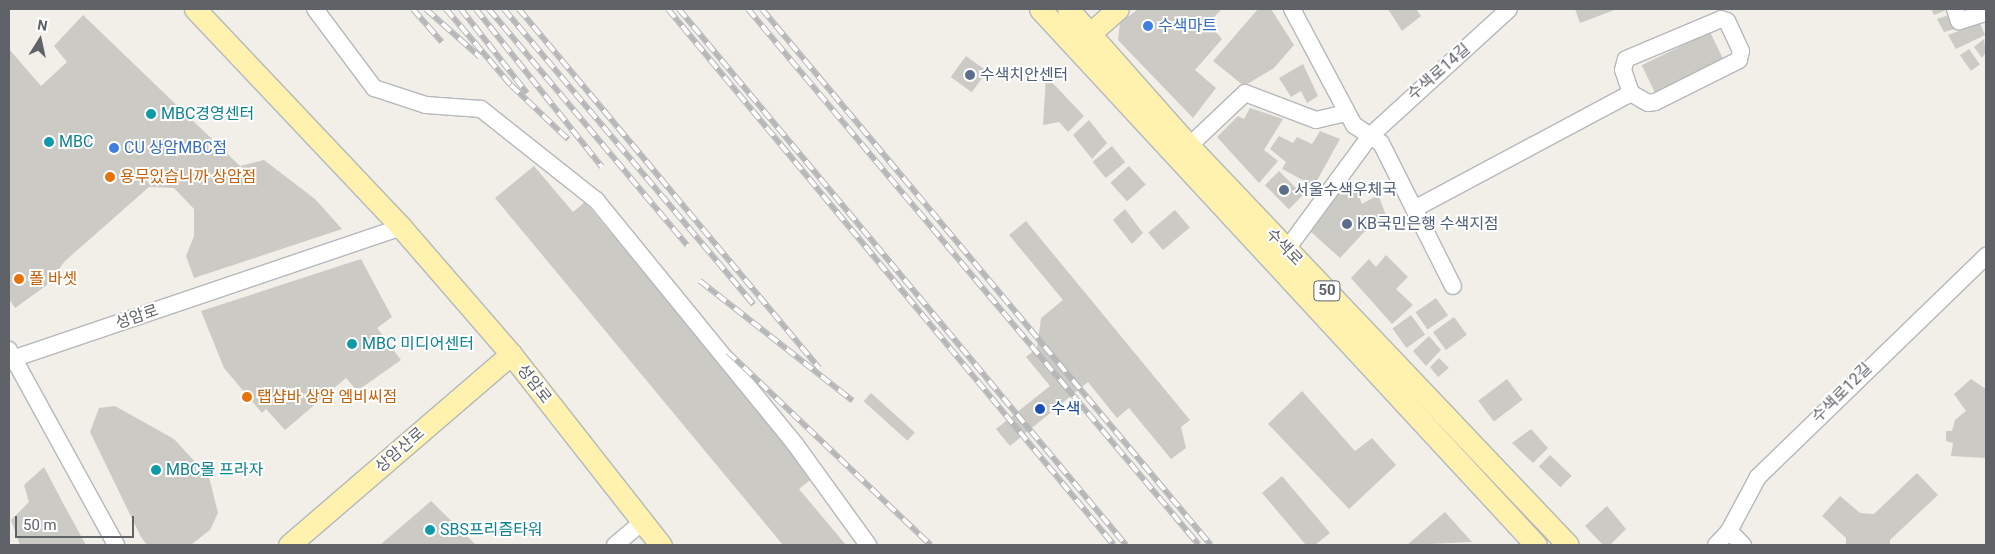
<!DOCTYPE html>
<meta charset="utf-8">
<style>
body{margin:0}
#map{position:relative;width:1995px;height:554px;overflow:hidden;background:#f1efe8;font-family:Roboto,"Noto Sans KR",sans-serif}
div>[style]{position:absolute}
.building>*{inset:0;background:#cccac5;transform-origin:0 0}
.roads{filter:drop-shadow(1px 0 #b5b8bc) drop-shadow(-1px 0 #b5b8bc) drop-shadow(0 1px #b5b8bc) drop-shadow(0 -1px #b5b8bc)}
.minor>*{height:16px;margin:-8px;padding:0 8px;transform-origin:8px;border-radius:8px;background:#fff}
.major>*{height:21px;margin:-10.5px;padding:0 10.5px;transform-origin:10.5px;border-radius:10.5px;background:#fff2af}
.rail>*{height:5.5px;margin-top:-2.75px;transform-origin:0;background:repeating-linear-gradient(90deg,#fff 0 11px,#b6b7b8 0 22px);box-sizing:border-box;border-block:1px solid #b6b7b8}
.dots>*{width:14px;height:14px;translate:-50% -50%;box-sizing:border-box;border:2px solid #fff;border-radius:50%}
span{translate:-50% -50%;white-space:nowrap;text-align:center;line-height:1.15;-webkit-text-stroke:4px #fff;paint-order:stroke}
.shield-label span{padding:1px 4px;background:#fff;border:1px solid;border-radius:4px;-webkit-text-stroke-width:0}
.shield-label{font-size:15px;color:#5f6368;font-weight:700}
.shop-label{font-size:16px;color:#366cbe}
.left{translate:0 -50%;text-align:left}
.street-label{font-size:16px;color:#5f6368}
.service-label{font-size:16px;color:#4e5e75}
.culture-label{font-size:16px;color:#0d838f}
.food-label{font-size:16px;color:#c56008}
.transit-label{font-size:16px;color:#164399}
.frame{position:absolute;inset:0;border:10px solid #5f6368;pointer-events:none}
.north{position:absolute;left:15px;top:15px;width:50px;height:50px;-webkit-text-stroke:4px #fff;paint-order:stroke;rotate:10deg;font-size:14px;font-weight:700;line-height:20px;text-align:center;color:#5f6368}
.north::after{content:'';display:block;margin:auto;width:18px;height:22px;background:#5f6368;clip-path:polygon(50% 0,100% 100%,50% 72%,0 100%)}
.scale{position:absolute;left:15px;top:516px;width:119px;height:22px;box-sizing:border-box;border:2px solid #5f6368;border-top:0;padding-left:6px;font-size:15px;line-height:18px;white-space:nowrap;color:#5f6368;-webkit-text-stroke:4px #fff;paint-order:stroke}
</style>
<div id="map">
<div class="building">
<i style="clip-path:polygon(1138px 9px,1222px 9px,1208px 23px,1222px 39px,1195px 70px,1216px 88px,1193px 118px,1118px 40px,1120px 23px)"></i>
<i style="clip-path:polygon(1258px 9px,1271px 9px,1294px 45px,1274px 68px,1244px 86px,1213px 61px)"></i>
<i style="clip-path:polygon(1388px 9px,1416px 9px,1421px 16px,1402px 31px)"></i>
<i style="clip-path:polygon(1575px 9px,1617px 9px,1580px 23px)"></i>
<i style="clip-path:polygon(1931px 9px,1949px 9px,1934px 15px)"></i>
<i style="clip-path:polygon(83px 15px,240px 166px,264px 160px,315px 199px,342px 229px,194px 278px,186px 256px,194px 236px,194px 209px,174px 188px,149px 187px,65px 261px,47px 285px,15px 308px,9px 299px,9px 49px,41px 86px,67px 62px,54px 46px)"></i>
<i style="clip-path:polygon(1949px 15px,1955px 29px,1944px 32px,1937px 19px)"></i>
<i style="clip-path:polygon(1980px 23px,1985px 35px,1956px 49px,1948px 35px)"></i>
<i style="left:1710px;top:32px;width:30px;height:76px;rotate:64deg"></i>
<i style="clip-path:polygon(1984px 39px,1986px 52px,1982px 58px,1974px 47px)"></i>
<i style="left:1969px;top:49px;width:19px;height:11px;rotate:55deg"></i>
<i style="left:966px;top:56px;width:26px;height:26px;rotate:36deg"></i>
<i style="clip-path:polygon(1303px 64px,1318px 96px,1307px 103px,1301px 91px,1291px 97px,1279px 78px)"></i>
<i style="clip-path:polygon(1046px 76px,1084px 116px,1068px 132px,1059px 122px,1043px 125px)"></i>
<i style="clip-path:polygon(1250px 108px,1283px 119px,1264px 150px,1278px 161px,1259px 183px,1217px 137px,1238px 116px,1244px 119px)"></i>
<i style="clip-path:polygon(1089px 120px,1107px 143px,1092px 159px,1073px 135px)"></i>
<i style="clip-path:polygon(1320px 131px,1340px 139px,1314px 186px,1282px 169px,1286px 162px,1270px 149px,1279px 136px,1293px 143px,1297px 137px,1312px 144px)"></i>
<i style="left:1112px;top:146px;width:21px;height:25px;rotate:51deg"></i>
<i style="clip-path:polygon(534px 166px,573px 212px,585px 202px,814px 477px,799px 489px,846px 545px,783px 545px,495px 198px)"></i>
<i style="left:1129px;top:166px;width:25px;height:25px;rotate:48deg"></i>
<i style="left:1279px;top:171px;width:34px;height:20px;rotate:45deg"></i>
<i style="clip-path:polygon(1357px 191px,1362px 204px,1378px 195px,1388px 220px,1368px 228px,1340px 258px,1311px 232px,1339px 193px)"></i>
<i style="clip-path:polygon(1125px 209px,1143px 233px,1132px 244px,1113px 220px)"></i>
<i style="left:1175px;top:210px;width:23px;height:35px;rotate:50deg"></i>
<i style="clip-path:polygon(1026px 221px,1190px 420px,1181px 427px,1186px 448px,1171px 459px,1129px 408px,1117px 418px,1088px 382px,1010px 446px,996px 429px,1050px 386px,1026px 357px,1037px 348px,1041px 318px,1063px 300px,1009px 235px)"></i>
<i style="clip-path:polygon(1386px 255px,1408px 277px,1396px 289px,1413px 305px,1392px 324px,1351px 278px,1369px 259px,1376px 267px)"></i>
<i style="clip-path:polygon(361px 259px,392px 317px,377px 328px,401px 360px,357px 391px,346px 378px,285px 430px,266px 409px,262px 413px,224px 368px,201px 311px)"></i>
<i style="left:1436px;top:298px;width:21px;height:25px;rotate:55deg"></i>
<i style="left:1411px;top:315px;width:24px;height:23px;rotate:54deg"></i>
<i style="left:1454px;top:317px;width:22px;height:26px;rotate:54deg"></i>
<i style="clip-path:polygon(1429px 336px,1441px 350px,1426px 366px,1413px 351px)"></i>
<i style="clip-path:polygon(1439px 358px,1449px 368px,1438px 377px,1430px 367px)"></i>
<i style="left:1507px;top:379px;width:26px;height:36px;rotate:53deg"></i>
<i style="clip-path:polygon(1971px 379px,1986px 389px,1986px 458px,1951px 456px,1953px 443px,1946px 441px,1946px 431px,1952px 431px,1955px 420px,1966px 411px,1954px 394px)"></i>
<i style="clip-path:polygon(1302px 391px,1355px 451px,1372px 438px,1396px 465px,1349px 509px,1268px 424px)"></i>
<i style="left:871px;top:393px;width:59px;height:11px;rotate:42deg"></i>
<i style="clip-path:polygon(115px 406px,174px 439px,209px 477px,218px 513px,210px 530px,192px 544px,147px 545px,141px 537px,90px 432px,99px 408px)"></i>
<i style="clip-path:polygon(1531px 429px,1548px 448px,1533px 463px,1512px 443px)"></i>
<i style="left:1550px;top:455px;width:30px;height:16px;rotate:44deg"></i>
<i style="clip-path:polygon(44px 467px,64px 505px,86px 545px,20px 545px,11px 520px,29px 502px,24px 485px)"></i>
<i style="clip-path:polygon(1917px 473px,1938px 495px,1890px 540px,1890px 545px,1846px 545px,1846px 538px,1822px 516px,1840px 496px,1860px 513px,1874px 514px)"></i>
<i style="clip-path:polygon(1282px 476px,1330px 533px,1315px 545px,1306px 545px,1262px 493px)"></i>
<i style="clip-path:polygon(431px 501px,476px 545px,380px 545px)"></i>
<i style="clip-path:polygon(1607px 506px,1626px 529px,1610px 545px,1603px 545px,1585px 526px)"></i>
<i style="clip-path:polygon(1445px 512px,1472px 542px,1407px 545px)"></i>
</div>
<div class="roads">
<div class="minor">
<i style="left:315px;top:9px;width:99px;rotate:53.2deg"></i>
<i style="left:374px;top:88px;width:55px;rotate:18.1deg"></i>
<i style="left:426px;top:105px;width:55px;rotate:4.2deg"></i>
<i style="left:481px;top:109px;width:147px;rotate:38.4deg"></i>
<i style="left:596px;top:200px;width:315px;rotate:50.8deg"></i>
<i style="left:795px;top:444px;width:125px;rotate:54.1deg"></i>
<i style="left:1292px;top:9px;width:132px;rotate:61.9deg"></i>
<i style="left:1354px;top:125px;width:32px;rotate:34deg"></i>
<i style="left:1381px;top:143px;width:160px;rotate:63.3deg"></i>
<i style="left:1955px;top:9px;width:13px;rotate:72deg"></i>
<i style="left:1959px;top:21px;width:28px;rotate:-17deg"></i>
<i style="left:1721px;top:19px;width:6px;rotate:18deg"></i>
<i style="left:1727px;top:21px;width:33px;rotate:65deg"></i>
<i style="left:1741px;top:51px;width:9px;rotate:103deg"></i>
<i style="left:1739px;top:60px;width:94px;rotate:153.4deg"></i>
<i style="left:1655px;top:102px;width:7px;rotate:172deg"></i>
<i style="left:1648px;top:103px;width:20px;rotate:-150deg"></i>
<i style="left:1631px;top:93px;width:24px;rotate:-109deg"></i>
<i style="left:1623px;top:70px;width:11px;rotate:-75deg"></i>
<i style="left:1626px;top:59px;width:103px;rotate:-22.8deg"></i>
<i style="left:1189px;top:146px;width:77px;rotate:-43.4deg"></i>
<i style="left:1245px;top:93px;width:76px;rotate:20.8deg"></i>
<i style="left:1316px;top:120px;width:31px;rotate:-13deg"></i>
<i style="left:1414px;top:209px;width:246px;rotate:-28.1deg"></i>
<i style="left:1287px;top:249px;width:140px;rotate:-53.7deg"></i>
<i style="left:1370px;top:136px;width:188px;rotate:-42.4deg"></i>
<i style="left:9px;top:350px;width:222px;rotate:61.2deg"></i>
<i style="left:9px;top:360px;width:414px;rotate:-18.7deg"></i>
<i style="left:1729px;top:531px;width:20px;rotate:45deg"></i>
<i style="left:615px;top:545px;width:35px;rotate:-40deg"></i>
<i style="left:1716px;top:545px;width:19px;rotate:-47deg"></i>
<i style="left:1729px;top:531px;width:61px;rotate:-61.8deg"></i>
<i style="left:1758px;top:477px;width:318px;rotate:-44.1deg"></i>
</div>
<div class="major">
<i style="left:195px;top:9px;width:300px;rotate:46.6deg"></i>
<i style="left:401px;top:227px;width:168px;rotate:49.1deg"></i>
<i style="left:511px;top:354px;width:243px;rotate:51.9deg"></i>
<i style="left:1040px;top:9px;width:730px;rotate:47.22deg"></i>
<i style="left:1068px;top:9px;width:183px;rotate:48.5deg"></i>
<i style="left:1189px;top:146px;width:550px;rotate:46.47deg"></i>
<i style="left:1080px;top:42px;width:50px;rotate:-41deg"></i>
<i style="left:289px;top:545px;width:293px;rotate:-40.7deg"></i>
</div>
</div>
<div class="rail">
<i style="left:413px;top:9px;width:44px;rotate:48.7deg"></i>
<i style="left:426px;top:9px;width:72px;rotate:41.6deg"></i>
<i style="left:446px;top:9px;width:100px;rotate:49.5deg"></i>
<i style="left:511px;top:85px;width:79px;rotate:43.5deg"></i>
<i style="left:461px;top:9px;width:107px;rotate:51.8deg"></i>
<i style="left:476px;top:9px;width:202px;rotate:51.4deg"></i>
<i style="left:489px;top:9px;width:309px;rotate:50deg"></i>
<i style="left:504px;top:9px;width:387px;rotate:49.8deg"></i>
<i style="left:519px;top:9px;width:468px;rotate:50.1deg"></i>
<i style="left:668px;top:9px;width:697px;rotate:50.24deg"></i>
<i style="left:679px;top:9px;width:698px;rotate:50.17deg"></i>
<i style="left:748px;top:9px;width:700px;rotate:49.92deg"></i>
<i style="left:762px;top:9px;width:699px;rotate:50.05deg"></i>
<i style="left:700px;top:281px;width:194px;rotate:38.1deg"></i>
<i style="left:728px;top:352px;width:280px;rotate:43.6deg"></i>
</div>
<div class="dots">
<i style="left:1148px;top:26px;background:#3f7fe0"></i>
<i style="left:970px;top:75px;background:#5c6f8a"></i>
<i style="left:151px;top:114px;background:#0f9aa8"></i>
<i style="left:49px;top:142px;background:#0f9aa8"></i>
<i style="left:114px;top:148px;background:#3f7fe0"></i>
<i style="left:110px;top:177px;background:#e8710a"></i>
<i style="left:1284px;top:190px;background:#5c6f8a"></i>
<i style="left:1347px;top:224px;background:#5c6f8a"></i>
<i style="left:19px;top:279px;background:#e8710a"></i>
<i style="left:352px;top:344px;background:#0f9aa8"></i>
<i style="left:247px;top:397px;background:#e8710a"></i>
<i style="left:1040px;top:409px;background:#1a4fb4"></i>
<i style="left:156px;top:470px;background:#0f9aa8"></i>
<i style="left:430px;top:530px;background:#0f9aa8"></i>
</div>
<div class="shield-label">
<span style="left:1327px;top:291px">50</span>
</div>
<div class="shop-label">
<span class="left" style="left:1158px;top:26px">수색마트</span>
<span class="left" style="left:124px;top:148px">CU 상암MBC점</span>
</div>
<div class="street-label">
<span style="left:1439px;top:72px;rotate:-41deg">수색로14길</span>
<span style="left:1284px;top:247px;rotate:46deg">수색로</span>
<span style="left:137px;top:317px;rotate:-19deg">성암로</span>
<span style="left:534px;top:384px;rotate:52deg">성암로</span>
<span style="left:1842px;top:393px;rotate:-45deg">수색로12길</span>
<span style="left:400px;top:450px;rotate:-41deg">상암산로</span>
</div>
<div class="service-label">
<span class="left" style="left:980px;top:75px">수색치안센터</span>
<span class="left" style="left:1294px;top:190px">서울수색우체국</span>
<span class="left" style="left:1357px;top:224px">KB국민은행 수색지점</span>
</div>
<div class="culture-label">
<span class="left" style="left:161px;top:114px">MBC경영센터</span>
<span class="left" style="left:59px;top:142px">MBC</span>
<span class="left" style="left:362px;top:344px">MBC 미디어센터</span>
<span class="left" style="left:166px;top:470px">MBC몰 프라자</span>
<span class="left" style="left:440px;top:530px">SBS프리즘타워</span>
</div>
<div class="food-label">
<span class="left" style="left:120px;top:177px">용무있습니까 상암점</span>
<span class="left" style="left:29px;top:279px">폴 바셋</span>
<span class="left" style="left:257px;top:397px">탭샵바 상암 엠비씨점</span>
</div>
<div class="transit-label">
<span class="left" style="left:1051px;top:409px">수색</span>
</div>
<div class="frame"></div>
<div class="north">N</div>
<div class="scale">50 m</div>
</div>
